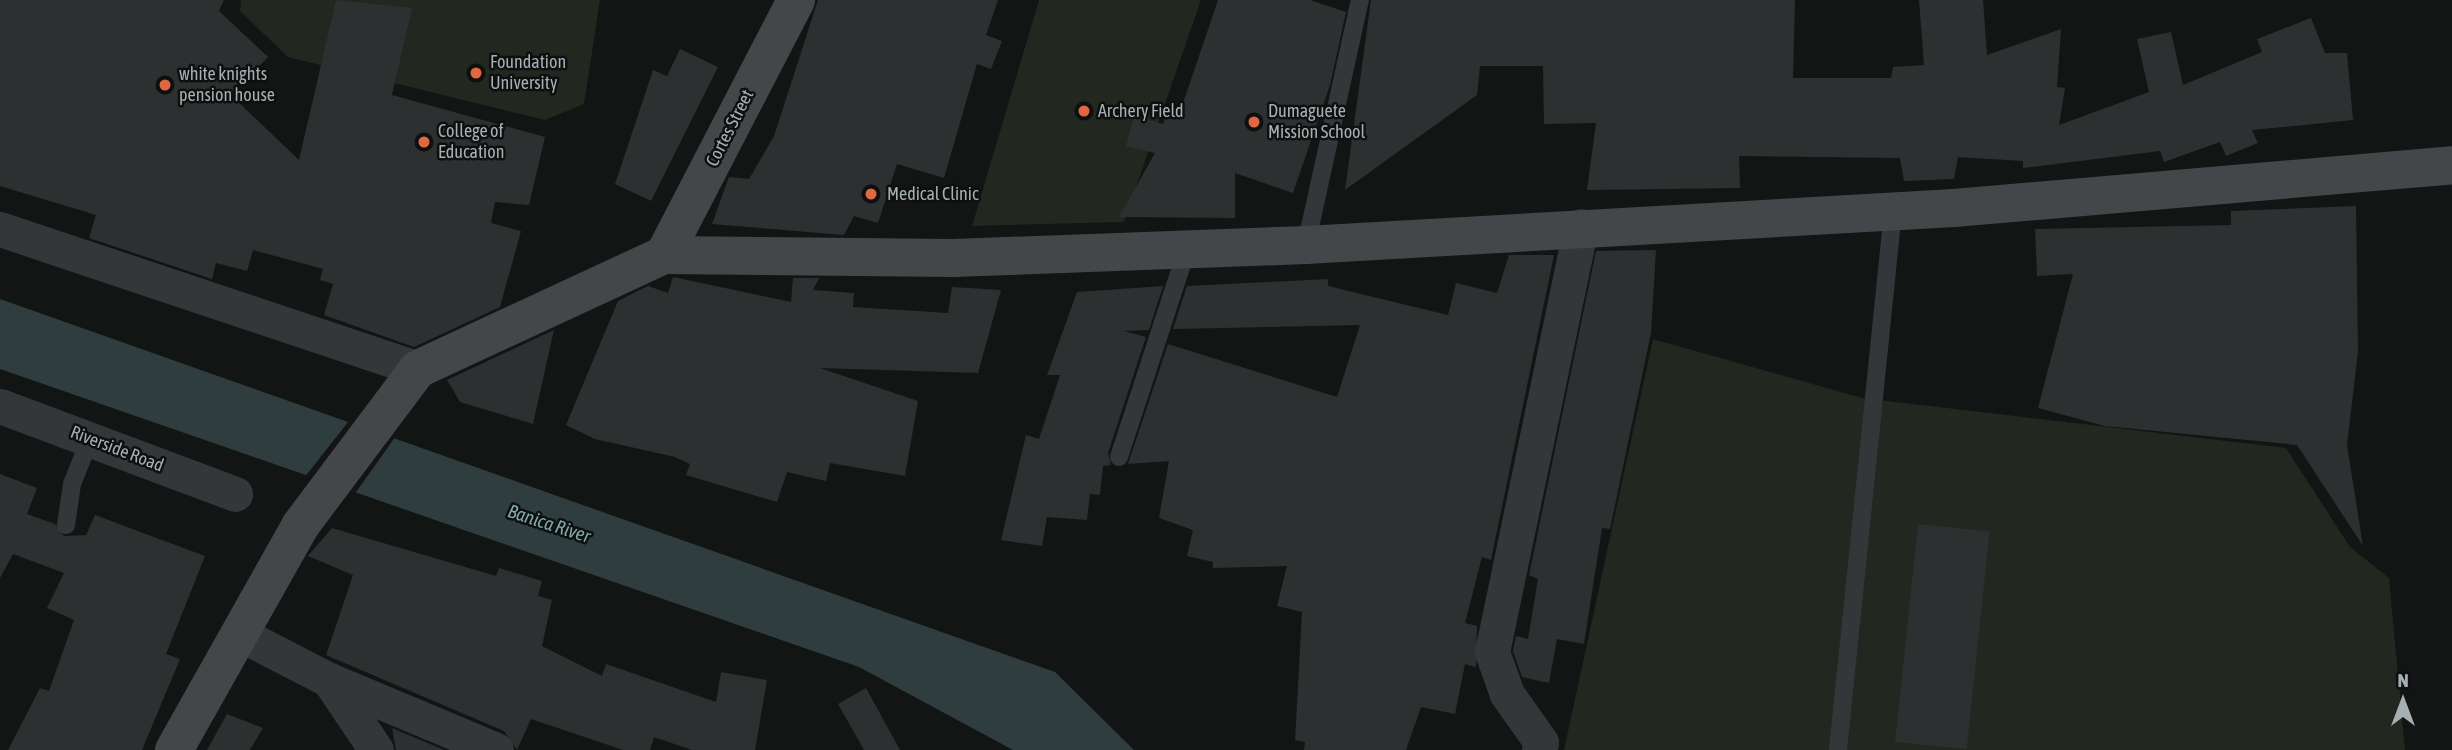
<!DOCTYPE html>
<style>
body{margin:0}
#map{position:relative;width:2452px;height:750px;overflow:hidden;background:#131414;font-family:"Asap Condensed",sans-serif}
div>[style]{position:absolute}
.green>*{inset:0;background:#222720}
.water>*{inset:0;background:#303d3e}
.pier>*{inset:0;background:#131414}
.building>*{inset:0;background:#2e2f30;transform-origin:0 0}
.lane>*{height:18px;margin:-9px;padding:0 9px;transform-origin:9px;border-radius:9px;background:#343739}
.street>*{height:35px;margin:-17.5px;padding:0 17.5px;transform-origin:17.5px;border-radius:17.5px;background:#343739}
.secondary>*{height:38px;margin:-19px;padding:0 19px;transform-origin:19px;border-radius:19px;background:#434749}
.dots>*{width:19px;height:19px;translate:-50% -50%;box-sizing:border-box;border:4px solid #0e0f0f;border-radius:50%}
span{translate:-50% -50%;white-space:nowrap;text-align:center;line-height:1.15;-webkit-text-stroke:5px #0e0f0f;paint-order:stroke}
.poi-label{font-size:18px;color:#a6b0b3}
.left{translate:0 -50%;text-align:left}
.street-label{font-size:18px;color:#a6b0b3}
.water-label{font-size:19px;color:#80a9ac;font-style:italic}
.north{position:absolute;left:2368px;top:666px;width:70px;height:70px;-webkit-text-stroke:5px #0e0f0f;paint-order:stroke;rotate:0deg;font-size:19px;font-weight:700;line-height:28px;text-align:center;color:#a6b0b3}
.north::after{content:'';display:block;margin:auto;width:24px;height:32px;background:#a6b0b3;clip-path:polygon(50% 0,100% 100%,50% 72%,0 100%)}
</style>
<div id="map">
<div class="green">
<i style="clip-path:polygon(241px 0,600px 0,584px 104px,545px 120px,288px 57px,240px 11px)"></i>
<i style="clip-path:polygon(1039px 0,1201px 0,1124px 222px,972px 226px)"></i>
<i style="clip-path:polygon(1653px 339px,1862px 398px,2286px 448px,2350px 547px,2389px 578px,2405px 750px,1564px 750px)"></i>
</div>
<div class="water">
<i style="clip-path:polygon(0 299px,1055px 672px,1134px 750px,1013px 750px,859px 667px,0 369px)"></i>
</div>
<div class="pier">
<i style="clip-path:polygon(352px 417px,398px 433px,354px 495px,304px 478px)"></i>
</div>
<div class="building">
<i style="clip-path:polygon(0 0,224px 0,219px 11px,268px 57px,231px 95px,299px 160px,336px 0,412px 8px,392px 95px,545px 137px,529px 205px,495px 202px,491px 223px,521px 231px,500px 307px,414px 347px,324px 315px,333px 284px,320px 280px,323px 269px,253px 250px,247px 271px,216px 263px,212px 279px,89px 238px,96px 215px,0 186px)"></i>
<i style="clip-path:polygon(818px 0,998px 0,986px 35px,1002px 41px,991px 69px,977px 64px,944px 178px,897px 164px,878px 223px,854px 216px,844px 235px,712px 224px,729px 177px,749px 179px,774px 136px)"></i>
<i style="clip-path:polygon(1218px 0,1310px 0,1346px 12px,1330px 85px,1293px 193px,1235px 173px,1235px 218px,1119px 217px,1155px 153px,1126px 146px,1134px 116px,1163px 124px,1170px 105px,1181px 109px)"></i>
<i style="clip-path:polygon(1371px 0,1795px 0,1793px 78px,1891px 78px,1893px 67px,1924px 65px,1919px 0,1983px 0,1987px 55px,2061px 29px,2057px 87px,2065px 88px,2059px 125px,2149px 92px,2137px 39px,2171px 32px,2183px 85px,2262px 52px,2257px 39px,2311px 18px,2325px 53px,2347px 53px,2353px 120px,2252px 130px,2258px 143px,2226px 156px,2220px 142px,2164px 162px,2160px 151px,2023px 168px,2023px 161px,1958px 157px,1954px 179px,1904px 181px,1900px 158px,1739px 156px,1740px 188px,1587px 190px,1596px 123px,1544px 124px,1543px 66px,1480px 66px,1477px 95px,1345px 190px)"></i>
<i style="clip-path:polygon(680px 49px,718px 67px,651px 201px,615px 184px,653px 70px,667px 76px)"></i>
<i style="clip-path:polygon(2356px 206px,2358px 352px,2347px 445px,2363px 546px,2297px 445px,2105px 426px,2038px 408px,2073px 274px,2037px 276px,2035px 229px,2231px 225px,2231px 211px)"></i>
<i style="clip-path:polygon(1656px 250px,1651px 333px,1610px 529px,1602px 528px,1584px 644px,1557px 639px,1549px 683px,1522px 677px,1513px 651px,1516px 636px,1528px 639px,1538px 579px,1529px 575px,1596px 251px)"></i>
<i style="clip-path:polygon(1509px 255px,1554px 255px,1491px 560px,1482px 557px,1465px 623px,1477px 626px,1476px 667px,1465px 664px,1455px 714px,1421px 707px,1406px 750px,1304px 750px,1305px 742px,1295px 740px,1302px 612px,1277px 606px,1287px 566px,1213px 568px,1213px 562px,1187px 556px,1193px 530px,1159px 518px,1169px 461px,1128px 464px,1168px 344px,1337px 397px,1360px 325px,1173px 329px,1187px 286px,1328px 279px,1328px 286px,1448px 315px,1456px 283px,1497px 293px)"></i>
<i style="clip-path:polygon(673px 277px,791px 302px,793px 278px,819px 278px,813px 290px,854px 293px,853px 307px,948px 313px,952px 287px,1001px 290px,978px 373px,820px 368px,918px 401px,905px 476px,830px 463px,826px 481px,787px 472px,777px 502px,686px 475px,690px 464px,675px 457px,595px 439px,566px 425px,618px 301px,648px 286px,668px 293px)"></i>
<i style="clip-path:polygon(1163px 286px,1149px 330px,1124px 331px,1146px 337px,1108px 453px,1111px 465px,1103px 466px,1100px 495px,1090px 494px,1087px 520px,1047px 517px,1042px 546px,1001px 540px,1026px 435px,1039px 439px,1060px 375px,1047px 375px,1077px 292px)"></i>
<i style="clip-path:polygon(554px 330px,533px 424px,460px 402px,447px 380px)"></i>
<i style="clip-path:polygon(0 474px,37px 488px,27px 514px,55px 524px,64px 536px,86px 535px,95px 515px,205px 556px,166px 654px,180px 659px,142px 750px,8px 750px,40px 688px,49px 691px,74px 620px,47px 608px,64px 573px,13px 554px,0 578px)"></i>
<i style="left:1918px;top:524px;width:72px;height:219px;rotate:6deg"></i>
<i style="clip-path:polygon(332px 528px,496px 576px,499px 568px,542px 581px,538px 596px,552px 600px,542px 646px,602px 676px,606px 664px,716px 702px,721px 672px,767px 680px,755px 750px,692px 750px,654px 737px,650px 750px,623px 750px,531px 719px,517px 750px,504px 731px,326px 655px,353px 575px,308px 556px)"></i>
<i style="clip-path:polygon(866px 688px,900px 750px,864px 750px,838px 704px)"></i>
<i style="clip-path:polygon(227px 714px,263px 728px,250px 750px,207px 750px)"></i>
<i style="clip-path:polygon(392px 728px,444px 750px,396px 750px)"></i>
</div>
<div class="lane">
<i style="left:1306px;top:245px;width:251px;rotate:-77.6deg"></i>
<i style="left:1119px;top:457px;width:219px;rotate:-71.9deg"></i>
<i style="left:66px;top:525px;width:41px;rotate:-81.7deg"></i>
<i style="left:72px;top:484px;width:48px;rotate:-68.2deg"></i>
<i style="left:1838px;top:750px;width:542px;rotate:-84.17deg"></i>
</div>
<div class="street">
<i style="left:0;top:229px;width:441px;rotate:18.5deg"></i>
<i style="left:0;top:406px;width:251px;rotate:20.5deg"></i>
<i style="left:238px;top:633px;width:102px;rotate:27.3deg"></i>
<i style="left:329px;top:680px;width:181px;rotate:22.7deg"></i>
<i style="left:329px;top:680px;width:84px;rotate:56.1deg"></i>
<i style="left:1539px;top:750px;width:8px;rotate:-76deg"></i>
<i style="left:1541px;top:742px;width:59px;rotate:-125.3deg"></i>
<i style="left:1507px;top:694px;width:45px;rotate:-109.7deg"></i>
<i style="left:1492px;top:652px;width:435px;rotate:-78.2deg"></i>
</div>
<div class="secondary">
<i style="left:664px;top:255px;width:287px;rotate:-62.6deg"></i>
<i style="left:174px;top:750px;width:257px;rotate:-60.6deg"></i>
<i style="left:300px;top:526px;width:196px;rotate:-53.1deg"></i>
<i style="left:418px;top:369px;width:271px;rotate:-24.9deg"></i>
<i style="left:664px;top:255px;width:289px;rotate:0.6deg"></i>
<i style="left:953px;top:258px;width:353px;rotate:-2.1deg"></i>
<i style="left:1306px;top:245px;width:649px;rotate:-3.27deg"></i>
<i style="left:1954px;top:208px;width:500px;rotate:-4.9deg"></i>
</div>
<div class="dots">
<i style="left:476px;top:73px;background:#e06740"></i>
<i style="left:165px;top:85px;background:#e06740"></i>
<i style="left:1084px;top:111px;background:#e06740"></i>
<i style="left:1254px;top:122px;background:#e06740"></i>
<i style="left:424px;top:142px;background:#e06740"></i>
<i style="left:871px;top:194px;background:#e06740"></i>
</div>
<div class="poi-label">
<span class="left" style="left:490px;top:73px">Foundation<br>University</span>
<span class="left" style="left:179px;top:85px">white knights<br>pension house</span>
<span class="left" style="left:1098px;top:111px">Archery Field</span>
<span class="left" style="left:1268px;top:122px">Dumaguete<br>Mission School</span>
<span class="left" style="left:438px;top:142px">College of<br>Education</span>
<span class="left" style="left:887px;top:194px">Medical Clinic</span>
</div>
<div class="street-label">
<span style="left:730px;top:128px;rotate:-63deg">Cortes Street</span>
<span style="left:117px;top:449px;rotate:21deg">Riverside Road</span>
</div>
<div class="water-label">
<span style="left:549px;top:524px;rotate:18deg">Banica River</span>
</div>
<div class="north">N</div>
</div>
